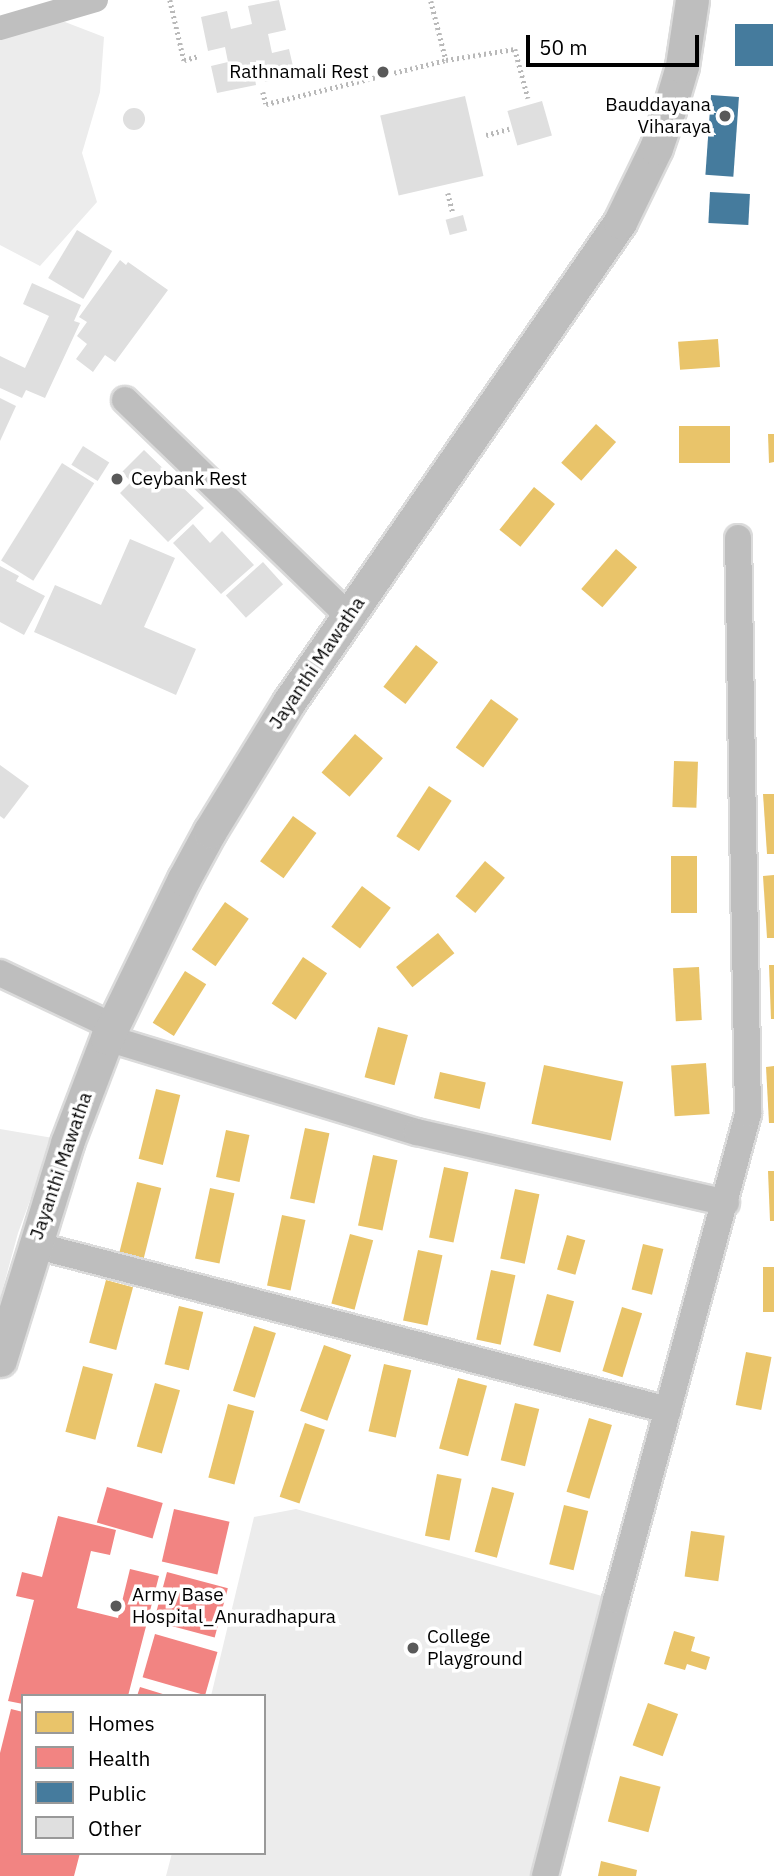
<!DOCTYPE html>
<style>
body{margin:0}
#map{position:relative;width:774px;height:1876px;overflow:hidden;background:#fff;font-family:"IBM Plex Sans",sans-serif}
div>[style]{position:absolute}
.green>*{inset:0;background:#ececec}
.homes>*{inset:0;background:#e9c46a;transform-origin:0 0}
.health>*{inset:0;background:#f28482;transform-origin:0 0}
.public>*{inset:0;background:#457b9d;transform-origin:0 0}
.canal>*{height:24px;margin:-12px;padding:0 12px;transform-origin:12px;border-radius:12px;background:#bfbfbf}
.building>*{inset:0;background:#dfdfdf;transform-origin:0 0}
.round{border-radius:50%}
.path>*{height:4.5px;margin-top:-2.25px;transform-origin:0;background:repeating-linear-gradient(90deg,#b9b9b9 0 2px,transparent 0 5.5px)}
.roads{filter:drop-shadow(2px 0 #dbdbdb) drop-shadow(-2px 0 #dbdbdb) drop-shadow(0 2px #dbdbdb) drop-shadow(0 -2px #dbdbdb)}
.minor>*{height:26px;margin:-13px;padding:0 13px;transform-origin:13px;border-radius:13px;background:#bebebe}
.major>*{height:33px;margin:-16.5px;padding:0 16.5px;transform-origin:16.5px;border-radius:16.5px;background:#bebebe}
.dots>*{width:19px;height:19px;translate:-50% -50%;box-sizing:border-box;border:4px solid #fff;border-radius:50%}
span{translate:-50% -50%;white-space:nowrap;text-align:center;line-height:1.15;-webkit-text-stroke:7px #fff;paint-order:stroke}
.poi-label{font-size:19px;color:#000}
.right{translate:-100% -50%;text-align:right}
.left{translate:0 -50%;text-align:left}
.street-label{font-size:19px;color:#000}
.legend{position:absolute;left:21px;top:1694px;width:245px;height:161px;box-sizing:border-box;background:#fff;border:2px solid #999;margin:0;padding:9px 12px;list-style:none;font-size:21px;color:#000}
.legend li{display:flex;align-items:center;gap:14px;height:35px}
.legend b{width:35px;border:2px solid #999}
.scale{position:absolute;left:526px;top:35px;width:173px;height:32px;box-sizing:border-box;border:4px solid #000;border-top:0;padding-left:9px;font-size:21px;line-height:24px;white-space:nowrap;color:#000;-webkit-text-stroke:5px #fff;paint-order:stroke}
</style>
<div id="map">
<div class="green">
<i style="clip-path:polygon(65px 22px,104px 37px,100px 92px,82px 153px,97px 202px,40px 266px,0 245px,0 28px)"></i>
<i style="clip-path:polygon(0 1129px,53px 1138px,18px 1233px,0 1299px)"></i>
<i style="clip-path:polygon(296px 1509px,616px 1600px,545px 1876px,166px 1876px,172px 1853px,264px 1853px,264px 1696px,211px 1696px,254px 1517px)"></i>
</div>
<div class="homes">
<i style="left:718px;top:339px;width:28px;height:40px;rotate:86deg"></i>
<i style="left:596px;top:424px;width:27px;height:52px;rotate:42deg"></i>
<i style="left:679px;top:426px;width:51px;height:37px"></i>
<i style="clip-path:polygon(768px 434px,774px 434px,774px 462px,769px 463px)"></i>
<i style="left:534px;top:487px;width:27px;height:55px;rotate:39deg"></i>
<i style="left:616px;top:549px;width:28px;height:53px;rotate:41deg"></i>
<i style="left:416px;top:645px;width:28px;height:53px;rotate:38deg"></i>
<i style="left:491px;top:699px;width:34px;height:60px;rotate:36deg"></i>
<i style="left:355px;top:734px;width:37px;height:51px;rotate:41deg"></i>
<i style="left:674px;top:761px;width:24px;height:46px;rotate:2deg"></i>
<i style="left:429px;top:786px;width:27px;height:60px;rotate:33deg"></i>
<i style="clip-path:polygon(763px 794px,774px 794px,774px 854px,767px 854px)"></i>
<i style="left:293px;top:816px;width:29px;height:56px;rotate:36deg"></i>
<i style="left:671px;top:856px;width:26px;height:57px"></i>
<i style="left:485px;top:861px;width:26px;height:46px;rotate:40deg"></i>
<i style="clip-path:polygon(774px 875px,774px 938px,767px 938px,763px 876px)"></i>
<i style="left:362px;top:886px;width:36px;height:51px;rotate:37deg"></i>
<i style="left:225px;top:902px;width:29px;height:58px;rotate:35deg"></i>
<i style="left:438px;top:933px;width:26px;height:54px;rotate:51deg"></i>
<i style="left:303px;top:957px;width:29px;height:56px;rotate:34deg"></i>
<i style="clip-path:polygon(769px 965px,774px 965px,774px 1019px,771px 1019px)"></i>
<i style="left:699px;top:967px;width:53px;height:26px;rotate:87deg"></i>
<i style="left:185px;top:971px;width:25px;height:61px;rotate:32deg"></i>
<i style="left:378px;top:1027px;width:31px;height:52px;rotate:15deg"></i>
<i style="left:706px;top:1063px;width:51px;height:35px;rotate:86deg"></i>
<i style="left:544px;top:1065px;width:81px;height:60px;rotate:12deg"></i>
<i style="clip-path:polygon(774px 1066px,774px 1123px,769px 1123px,766px 1067px)"></i>
<i style="left:440px;top:1072px;width:47px;height:27px;rotate:13deg"></i>
<i style="left:156px;top:1089px;width:25px;height:72px;rotate:14deg"></i>
<i style="left:305px;top:1128px;width:25px;height:72px;rotate:12deg"></i>
<i style="left:226px;top:1130px;width:24px;height:48px;rotate:12deg"></i>
<i style="left:373px;top:1155px;width:25px;height:72px;rotate:12deg"></i>
<i style="left:444px;top:1167px;width:25px;height:72px;rotate:12deg"></i>
<i style="clip-path:polygon(768px 1171px,774px 1171px,774px 1221px,770px 1221px)"></i>
<i style="left:137px;top:1182px;width:25px;height:72px;rotate:14deg"></i>
<i style="left:210px;top:1188px;width:25px;height:72px;rotate:12deg"></i>
<i style="left:515px;top:1189px;width:25px;height:71px;rotate:12deg"></i>
<i style="left:282px;top:1215px;width:24px;height:72px;rotate:12deg"></i>
<i style="left:350px;top:1234px;width:24px;height:72px;rotate:15deg"></i>
<i style="left:567px;top:1235px;width:19px;height:36px;rotate:16deg"></i>
<i style="left:643px;top:1244px;width:21px;height:47px;rotate:14deg"></i>
<i style="left:418px;top:1250px;width:25px;height:72px;rotate:12deg"></i>
<i style="left:774px;top:1267px;width:45px;height:11px;rotate:90deg"></i>
<i style="left:491px;top:1270px;width:25px;height:71px;rotate:12deg"></i>
<i style="left:106px;top:1280px;width:28px;height:65px;rotate:15deg"></i>
<i style="left:547px;top:1294px;width:28px;height:53px;rotate:15deg"></i>
<i style="left:179px;top:1306px;width:25px;height:60px;rotate:14deg"></i>
<i style="left:622px;top:1307px;width:21px;height:67px;rotate:17deg"></i>
<i style="left:254px;top:1326px;width:23px;height:68px;rotate:18deg"></i>
<i style="left:324px;top:1345px;width:29px;height:70px;rotate:20deg"></i>
<i style="left:746px;top:1352px;width:26px;height:54px;rotate:11deg"></i>
<i style="left:384px;top:1364px;width:28px;height:69px;rotate:13deg"></i>
<i style="left:83px;top:1366px;width:31px;height:68px;rotate:15deg"></i>
<i style="left:458px;top:1378px;width:30px;height:73px;rotate:15deg"></i>
<i style="left:155px;top:1383px;width:26px;height:66px;rotate:16deg"></i>
<i style="left:515px;top:1403px;width:25px;height:59px;rotate:14deg"></i>
<i style="left:228px;top:1404px;width:27px;height:76px;rotate:15deg"></i>
<i style="left:589px;top:1418px;width:24px;height:77px;rotate:17deg"></i>
<i style="left:305px;top:1423px;width:21px;height:78px;rotate:19deg"></i>
<i style="left:437px;top:1474px;width:25px;height:63px;rotate:11deg"></i>
<i style="left:492px;top:1487px;width:23px;height:67px;rotate:15deg"></i>
<i style="left:564px;top:1505px;width:25px;height:61px;rotate:14deg"></i>
<i style="left:691px;top:1531px;width:34px;height:46px;rotate:8deg"></i>
<i style="clip-path:polygon(674px 1631px,695px 1637px,691px 1651px,710px 1657px,706px 1670px,687px 1664px,685px 1670px,664px 1664px)"></i>
<i style="left:648px;top:1703px;width:32px;height:45px;rotate:20deg"></i>
<i style="left:620px;top:1776px;width:42px;height:47px;rotate:15deg"></i>
<i style="clip-path:polygon(601px 1861px,637px 1870px,636px 1876px,598px 1876px)"></i>
</div>
<div class="health">
<i style="left:107px;top:1487px;width:58px;height:37px;rotate:16deg"></i>
<i style="left:174px;top:1509px;width:57px;height:54px;rotate:13deg"></i>
<i style="clip-path:polygon(58px 1516px,116px 1530px,110px 1555px,91px 1551px,77px 1608px,118px 1618px,130px 1569px,159px 1576px,128px 1696px,23px 1696px,23px 1704px,8px 1701px,34px 1600px,16px 1596px,22px 1572px,42px 1577px)"></i>
<i style="left:167px;top:1572px;width:63px;height:51px;rotate:15deg"></i>
<i style="left:155px;top:1634px;width:65px;height:45px;rotate:16deg"></i>
<i style="clip-path:polygon(140px 1687px,166px 1695px,166px 1696px,137px 1696px)"></i>
<i style="clip-path:polygon(11px 1709px,23px 1712px,23px 1853px,80px 1853px,74px 1876px,0 1876px,0 1753px)"></i>
</div>
<div class="public">
<i style="left:735px;top:24px;width:38px;height:42px"></i>
<i style="left:711px;top:95px;width:28px;height:80px;rotate:4deg"></i>
<i style="left:710px;top:192px;width:40px;height:31px;rotate:3deg"></i>
</div>
<div class="canal">
<i style="left:0;top:28px;width:100px;rotate:-16.3deg"></i>
</div>
<div class="building">
<i style="clip-path:polygon(279px 0,286px 30px,268px 34px,272px 53px,289px 49px,295px 75px,265px 82px,262px 71px,254px 73px,256px 85px,217px 93px,211px 66px,228px 62px,225px 47px,208px 51px,201px 17px,227px 11px,231px 29px,252px 24px,248px 6px)"></i>
<i style="left:465px;top:96px;width:82px;height:87px;rotate:77deg"></i>
<i style="left:542px;top:101px;width:36px;height:36px;rotate:74deg"></i>
<i class="round" style="left:123px;top:108px;width:22px;height:22px"></i>
<i style="left:463px;top:215px;width:16px;height:18px;rotate:75deg"></i>
<i style="left:77px;top:230px;width:41px;height:56px;rotate:31deg"></i>
<i style="clip-path:polygon(120px 260px,126px 265px,128px 262px,168px 290px,115px 362px,105px 355px,93px 372px,76px 359px,87px 344px,77px 336px,87px 322px,79px 317px)"></i>
<i style="clip-path:polygon(32px 283px,81px 305px,74px 321px,80px 323px,45px 398px,26px 390px,22px 398px,0 388px,0 356px,25px 368px,49px 316px,23px 304px)"></i>
<i style="clip-path:polygon(0 398px,16px 406px,0 441px)"></i>
<i style="left:83px;top:446px;width:31px;height:22px;rotate:32deg"></i>
<i style="clip-path:polygon(144px 450px,204px 508px,168px 542px,120px 493px,131px 482px,122px 472px)"></i>
<i style="left:62px;top:463px;width:38px;height:115px;rotate:32deg"></i>
<i style="clip-path:polygon(193px 524px,210px 543px,222px 531px,254px 565px,221px 594px,173px 543px)"></i>
<i style="clip-path:polygon(130px 539px,175px 558px,144px 627px,196px 649px,176px 695px,34px 632px,55px 585px,101px 605px)"></i>
<i style="left:263px;top:562px;width:30px;height:50px;rotate:48deg"></i>
<i style="clip-path:polygon(0 566px,19px 576px,16px 581px,45px 596px,24px 635px,0 622px)"></i>
<i style="clip-path:polygon(0 765px,29px 786px,4px 819px,0 816px)"></i>
</div>
<div class="path">
<i style="left:170px;top:0;width:62px;rotate:76.9deg"></i>
<i style="left:184px;top:60px;width:16px;rotate:-15deg"></i>
<i style="left:431px;top:1px;width:61px;rotate:75.7deg"></i>
<i style="left:263px;top:92px;width:12px;rotate:76deg"></i>
<i style="left:266px;top:104px;width:185px;rotate:-13.7deg"></i>
<i style="left:446px;top:60px;width:70px;rotate:-9.1deg"></i>
<i style="left:515px;top:49px;width:51px;rotate:75.1deg"></i>
<i style="left:486px;top:135px;width:24px;rotate:-15deg"></i>
<i style="left:448px;top:193px;width:21px;rotate:76deg"></i>
</div>
<div class="roads">
<div class="minor">
<i style="left:125px;top:400px;width:311px;rotate:44deg"></i>
<i style="left:0;top:973px;width:126px;rotate:25.3deg"></i>
<i style="left:107px;top:1038px;width:324px;rotate:16.9deg"></i>
<i style="left:417px;top:1132px;width:317px;rotate:12.9deg"></i>
<i style="left:34px;top:1245px;width:655px;rotate:14.59deg"></i>
<i style="left:545px;top:1876px;width:285px;rotate:-75.6deg"></i>
<i style="left:616px;top:1600px;width:504px;rotate:-74.8deg"></i>
<i style="left:748px;top:1114px;width:576px;rotate:-90.99deg"></i>
</div>
<div class="major">
<i style="left:0;top:1360px;width:227px;rotate:-72.8deg"></i>
<i style="left:67px;top:1143px;width:112px;rotate:-69.1deg"></i>
<i style="left:107px;top:1038px;width:177px;rotate:-64.2deg"></i>
<i style="left:184px;top:879px;width:55px;rotate:-61.6deg"></i>
<i style="left:210px;top:831px;width:151px;rotate:-58.5deg"></i>
<i style="left:289px;top:702px;width:583px;rotate:-55.41deg"></i>
<i style="left:620px;top:222px;width:82px;rotate:-64.1deg"></i>
<i style="left:656px;top:148px;width:40px;rotate:-71.1deg"></i>
<i style="left:669px;top:110px;width:46px;rotate:-73.5deg"></i>
<i style="left:682px;top:66px;width:67px;rotate:-81.4deg"></i>
</div>
</div>
<div class="dots">
<i style="left:383px;top:72px;background:#595959"></i>
<i style="left:725px;top:116px;background:#595959"></i>
<i style="left:117px;top:479px;background:#595959"></i>
<i style="left:116px;top:1606px;background:#595959"></i>
<i style="left:413px;top:1648px;background:#595959"></i>
</div>
<div class="poi-label">
<span class="right" style="left:369px;top:72px">Rathnamali Rest</span>
<span class="right" style="left:711px;top:116px">Bauddayana<br>Viharaya</span>
<span class="left" style="left:131px;top:479px">Ceybank Rest</span>
<span class="left" style="left:132px;top:1606px">Army Base<br>Hospital_Anuradhapura</span>
<span class="left" style="left:427px;top:1648px">College<br>Playground</span>
</div>
<div class="street-label">
<span style="left:317px;top:663px;rotate:-56deg">Jayanthi Mawatha</span>
<span style="left:61px;top:1166px;rotate:-71deg">Jayanthi Mawatha</span>
</div>
<ul class="legend">
<li><b style="height:19px;background:#e9c46a"></b>Homes</li>
<li><b style="height:19px;background:#f28482"></b>Health</li>
<li><b style="height:19px;background:#457b9d"></b>Public</li>
<li><b style="height:19px;background:#dfdfdf"></b>Other</li>
</ul>
<div class="scale">50 m</div>
</div>
